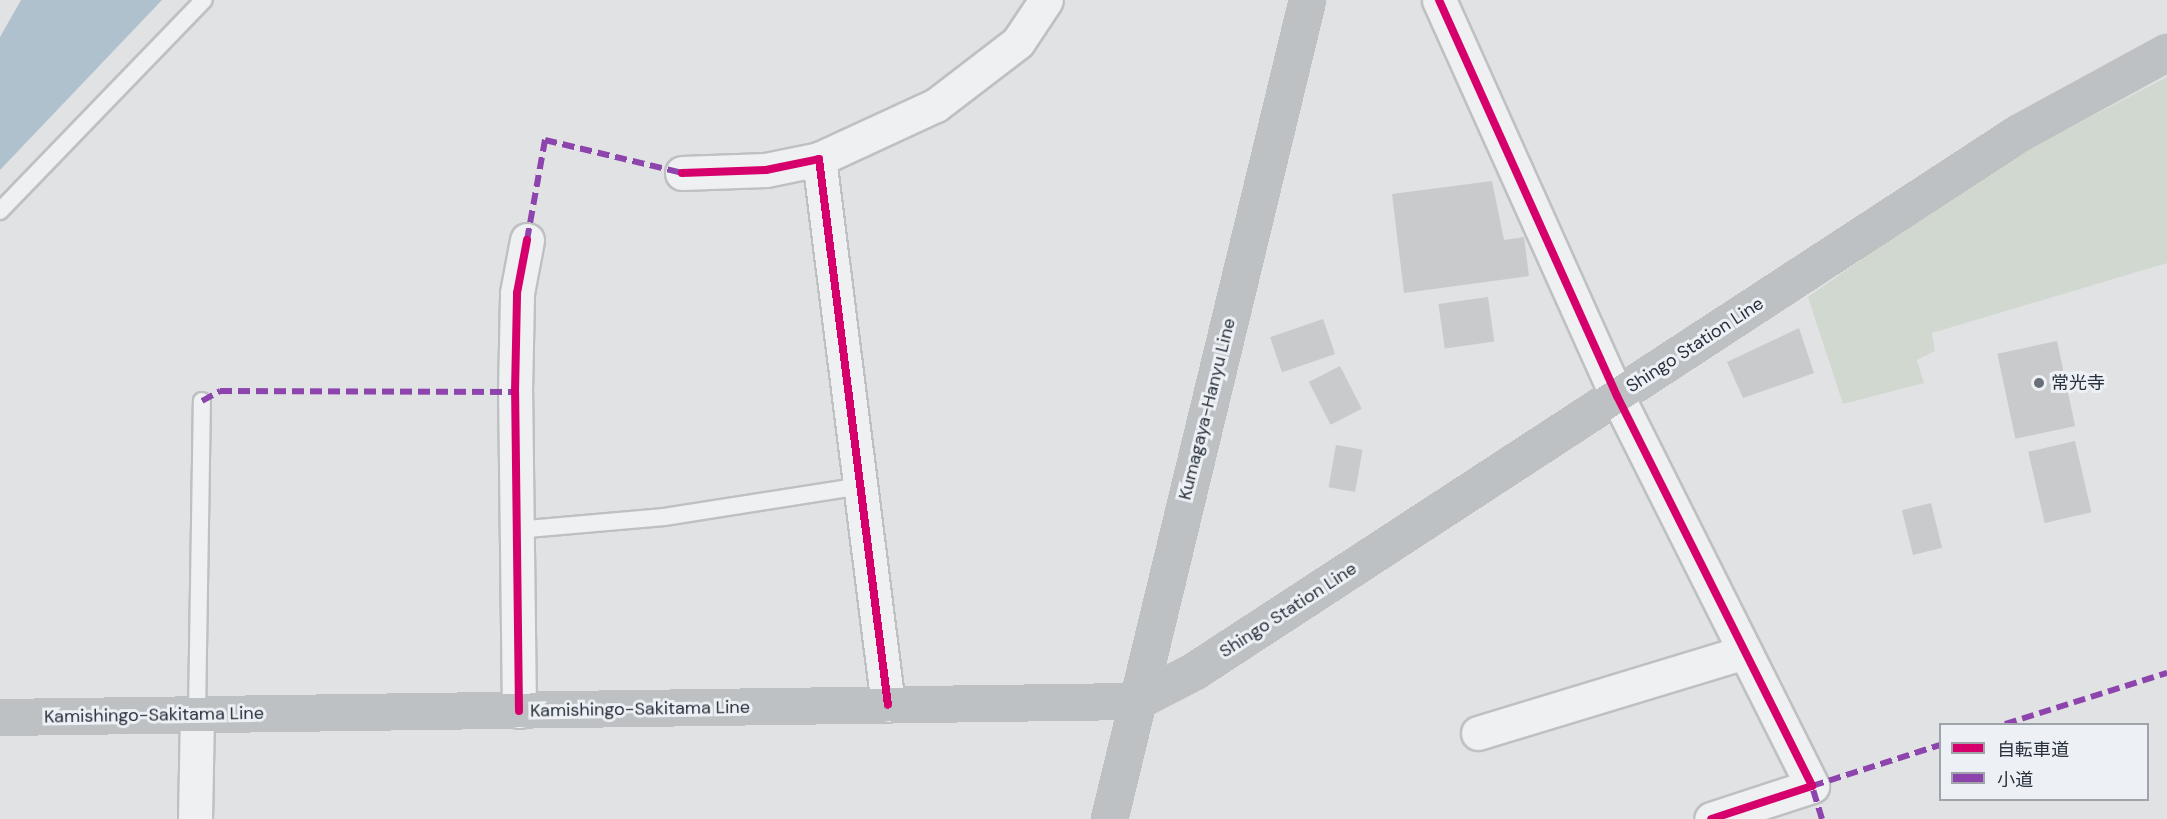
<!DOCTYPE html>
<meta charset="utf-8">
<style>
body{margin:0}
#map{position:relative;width:2167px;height:819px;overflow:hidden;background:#e0e2e4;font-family:"DM Sans","Noto Sans JP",sans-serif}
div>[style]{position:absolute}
.green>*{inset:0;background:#d1d8d0}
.water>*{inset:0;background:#b0c1ce}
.building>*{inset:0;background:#c8cacc;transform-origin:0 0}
.roads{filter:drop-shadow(2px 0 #bec0c2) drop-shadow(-2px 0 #bec0c2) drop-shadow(0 2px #bec0c2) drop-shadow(0 -2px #bec0c2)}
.service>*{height:16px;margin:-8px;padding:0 8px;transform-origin:8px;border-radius:8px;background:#eff0f1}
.minor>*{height:33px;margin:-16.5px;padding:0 16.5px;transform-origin:16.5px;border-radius:16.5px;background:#eff0f1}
.secondary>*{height:33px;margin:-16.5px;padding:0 16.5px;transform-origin:16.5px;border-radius:16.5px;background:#bec1c4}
.quiet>*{height:6px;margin-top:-3px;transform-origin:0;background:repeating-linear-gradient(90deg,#8e44ad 0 12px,transparent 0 18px)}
.cycleway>*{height:8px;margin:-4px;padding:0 4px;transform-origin:4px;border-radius:4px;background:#d6006c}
.dots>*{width:16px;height:16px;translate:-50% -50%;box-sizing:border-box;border:3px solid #edf0f4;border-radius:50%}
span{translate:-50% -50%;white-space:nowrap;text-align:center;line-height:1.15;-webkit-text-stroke:6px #edf0f4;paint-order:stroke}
.street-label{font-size:18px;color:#28313c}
.poi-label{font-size:18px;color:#28313c}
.left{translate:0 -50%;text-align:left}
.legend{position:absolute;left:1939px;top:723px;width:210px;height:78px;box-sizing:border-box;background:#edf0f4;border:2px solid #9ea4aa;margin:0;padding:8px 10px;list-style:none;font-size:18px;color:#28313c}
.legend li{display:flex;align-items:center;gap:12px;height:30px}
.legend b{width:30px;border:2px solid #9ea4aa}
</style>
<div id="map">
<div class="green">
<i style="clip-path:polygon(2167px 77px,2167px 263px,1932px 333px,1935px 351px,1917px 360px,1924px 383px,1843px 404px,1808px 297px,1989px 170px)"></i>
</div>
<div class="water">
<i style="clip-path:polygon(21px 0,162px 0,0 170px,0 37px)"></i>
</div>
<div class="building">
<i style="clip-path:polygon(1492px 181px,1504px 240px,1524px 237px,1529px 276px,1404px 293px,1392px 194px)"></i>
<i style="left:1488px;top:297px;width:45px;height:50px;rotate:82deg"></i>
<i style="left:1323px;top:319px;width:37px;height:56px;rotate:71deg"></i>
<i style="clip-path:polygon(1799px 328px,1814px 373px,1743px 398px,1727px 362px)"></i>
<i style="left:2057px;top:341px;width:87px;height:61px;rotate:78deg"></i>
<i style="left:1340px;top:366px;width:48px;height:35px;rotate:63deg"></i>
<i style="left:2075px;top:441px;width:73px;height:48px;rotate:77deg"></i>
<i style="left:1336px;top:445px;width:27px;height:43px;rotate:10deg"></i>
<i style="left:1931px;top:503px;width:46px;height:30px;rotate:76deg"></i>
</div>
<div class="roads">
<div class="service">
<i style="left:0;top:211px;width:293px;rotate:-46deg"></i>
<i style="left:516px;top:530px;width:149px;rotate:-5deg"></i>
<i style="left:664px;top:517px;width:199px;rotate:-8.9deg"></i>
<i style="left:197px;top:714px;width:313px;rotate:-89.1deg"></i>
</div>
<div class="minor">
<i style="left:1439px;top:0;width:434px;rotate:65.8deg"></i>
<i style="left:1617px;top:396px;width:436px;rotate:63.4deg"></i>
<i style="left:1812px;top:786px;width:106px;rotate:161.9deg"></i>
<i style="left:819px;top:159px;width:129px;rotate:-24.8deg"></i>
<i style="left:936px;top:105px;width:103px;rotate:-37.5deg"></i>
<i style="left:1018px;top:42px;width:50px;rotate:-56.3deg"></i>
<i style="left:682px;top:173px;width:84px;rotate:-2deg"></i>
<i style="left:766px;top:170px;width:54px;rotate:-11.7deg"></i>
<i style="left:819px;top:159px;width:550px;rotate:82.8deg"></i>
<i style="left:519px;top:711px;width:319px;rotate:-90.7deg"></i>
<i style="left:515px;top:392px;width:99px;rotate:-88.8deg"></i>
<i style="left:517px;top:293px;width:54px;rotate:-79.3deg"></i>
<i style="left:1478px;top:733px;width:279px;rotate:-16.9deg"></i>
<i style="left:195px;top:819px;width:105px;rotate:-88.9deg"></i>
</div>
<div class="secondary">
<i style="left:0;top:717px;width:1136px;rotate:-0.81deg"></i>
<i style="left:1136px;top:701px;width:65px;rotate:-27.3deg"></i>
<i style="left:1194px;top:671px;width:986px;rotate:-33.13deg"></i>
<i style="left:2020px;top:132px;width:167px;rotate:-28.6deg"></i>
<i style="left:1109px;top:819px;width:843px;rotate:-76.41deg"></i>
</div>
</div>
<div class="quiet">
<i style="left:527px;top:240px;width:102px;rotate:-79.8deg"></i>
<i style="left:545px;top:140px;width:141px;rotate:13.5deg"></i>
<i style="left:202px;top:401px;width:21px;rotate:-29deg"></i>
<i style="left:220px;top:391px;width:295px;rotate:0.2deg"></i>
<i style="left:2005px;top:724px;width:170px;rotate:-17.5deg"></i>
<i style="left:1822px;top:819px;width:34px;rotate:-107deg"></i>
<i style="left:1812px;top:786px;width:134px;rotate:-17.8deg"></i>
</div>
<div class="cycleway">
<i style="left:1439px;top:0;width:434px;rotate:65.8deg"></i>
<i style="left:1617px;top:396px;width:436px;rotate:63.4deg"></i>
<i style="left:1812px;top:786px;width:106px;rotate:161.9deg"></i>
<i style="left:682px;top:173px;width:84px;rotate:-2deg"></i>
<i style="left:766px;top:170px;width:54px;rotate:-11.7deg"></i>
<i style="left:819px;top:159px;width:550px;rotate:82.8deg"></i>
<i style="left:519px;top:711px;width:319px;rotate:-90.7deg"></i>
<i style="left:515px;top:392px;width:99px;rotate:-88.8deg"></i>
<i style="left:517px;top:293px;width:54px;rotate:-79.3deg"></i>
</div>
<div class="dots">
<i style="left:2039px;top:383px;background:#686f77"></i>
</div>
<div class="street-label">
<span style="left:1695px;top:345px;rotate:-33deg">Shingo Station Line</span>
<span style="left:1207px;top:409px;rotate:-76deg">Kumagaya-Hanyu Line</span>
<span style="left:1288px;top:610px;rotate:-33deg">Shingo Station Line</span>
<span style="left:640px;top:709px;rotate:-1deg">Kamishingo-Sakitama Line</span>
<span style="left:154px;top:715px;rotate:-1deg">Kamishingo-Sakitama Line</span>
</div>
<div class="poi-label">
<span class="left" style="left:2051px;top:383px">常光寺</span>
</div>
<ul class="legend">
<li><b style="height:8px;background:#d6006c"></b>自転車道</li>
<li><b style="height:8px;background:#8e44ad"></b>小道</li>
</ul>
</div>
